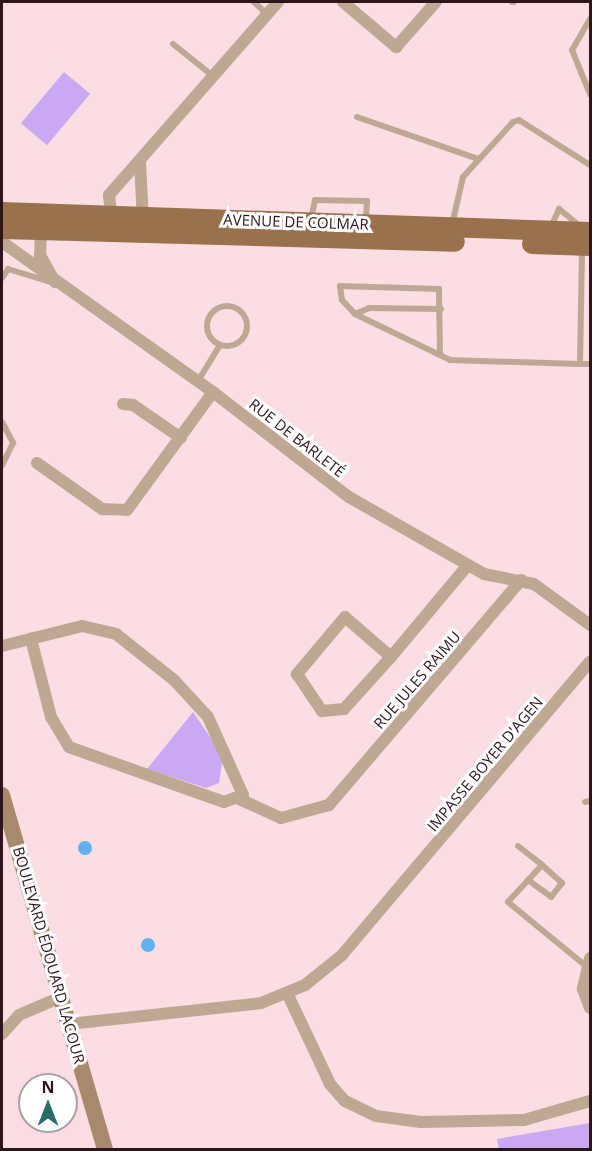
<!DOCTYPE html>
<meta charset="utf-8">
<style>
body{margin:0}
#map{position:relative;width:592px;height:1151px;overflow:hidden;background:#fbdee3;font-family:"Open Sans",sans-serif}
div>[style]{position:absolute}
.green>*{inset:0;background:#caa9f3;transform-origin:0 0}
.water>*{inset:0;background:#64b1ef}
.round{border-radius:50%}
.lane>*{height:6px;margin:-3px;padding:0 3px;transform-origin:3px;border-radius:3px;background:#bea894}
.lane>.ring{margin:-3px;padding:0;box-sizing:content-box;background:none;border:6px solid #bea894;border-radius:50%}
.street>*{height:12px;margin:-6px;padding:0 6px;transform-origin:6px;border-radius:6px;background:#bea894}
.secondary>*{height:16px;margin:-8px;padding:0 8px;transform-origin:8px;border-radius:8px;background:#a9896b}
.primary>*{height:20px;margin:-10px;padding:0 10px;transform-origin:10px;border-radius:10px;background:#99724d}
span{translate:-50% -50%;white-space:nowrap;text-align:center;line-height:1.15;-webkit-text-stroke:6px #fff;paint-order:stroke}
.street-label{font-size:15px;color:#2e151b}
.frame{position:absolute;inset:0;border:3px solid #2e151b;pointer-events:none}
.north{position:absolute;left:18px;top:1073px;width:60px;height:60px;box-sizing:border-box;background:#fff;border:2px solid #aba1a4;border-radius:50%;rotate:0deg;font-size:16px;font-weight:700;line-height:24px;text-align:center;color:#2e151b}
.north::after{content:'';display:block;margin:auto;width:21px;height:27px;background:#266e66;clip-path:polygon(50% 0,100% 100%,50% 72%,0 100%)}
</style>
<div id="map">
<div class="green">
<i style="left:64px;top:72px;width:34px;height:67px;rotate:40deg"></i>
<i style="clip-path:polygon(193px 712px,223px 756px,219px 783px,206px 788px,147px 769px)"></i>
<i style="clip-path:polygon(590px 1123px,590px 1149px,499px 1149px,497px 1139px)"></i>
</div>
<div class="water">
<i class="round" style="left:78px;top:841px;width:14px;height:14px"></i>
<i class="round" style="left:141px;top:938px;width:14px;height:14px"></i>
</div>
<div class="lane">
<i style="left:254px;top:2px;width:18px;rotate:43deg"></i>
<i style="left:512px;top:2px;width:2px"></i>
<i style="left:590px;top:19px;width:36px;rotate:120deg"></i>
<i style="left:572px;top:50px;width:48px;rotate:67.8deg"></i>
<i style="left:173px;top:44px;width:51px;rotate:38.7deg"></i>
<i style="left:357px;top:117px;width:128px;rotate:19.1deg"></i>
<i style="left:311px;top:219px;width:19px;rotate:-78deg"></i>
<i style="left:315px;top:200px;width:52px;rotate:1.1deg"></i>
<i style="left:367px;top:201px;width:20px;rotate:93deg"></i>
<i style="left:452px;top:225px;width:49px;rotate:-77.1deg"></i>
<i style="left:463px;top:177px;width:74px;rotate:-47.7deg"></i>
<i style="left:513px;top:122px;width:6px;rotate:-18deg"></i>
<i style="left:519px;top:120px;width:84px;rotate:32.4deg"></i>
<i style="left:551px;top:227px;width:20px;rotate:-66deg"></i>
<i style="left:559px;top:209px;width:27px;rotate:39deg"></i>
<i style="left:2px;top:278px;width:11px;rotate:-56deg"></i>
<i style="left:8px;top:269px;width:45px;rotate:16.8deg"></i>
<i class="ring" style="left:207px;top:306px;width:34px;height:34px"></i>
<i style="left:355px;top:314px;width:15px;rotate:-23deg"></i>
<i style="left:369px;top:308px;width:72px;rotate:0.8deg"></i>
<i style="left:440px;top:355px;width:66px;rotate:-90.9deg"></i>
<i style="left:439px;top:289px;width:99px;rotate:-178.3deg"></i>
<i style="left:340px;top:286px;width:14px;rotate:82deg"></i>
<i style="left:342px;top:300px;width:19px;rotate:47deg"></i>
<i style="left:355px;top:314px;width:106px;rotate:25.8deg"></i>
<i style="left:450px;top:360px;width:130px;rotate:1.8deg"></i>
<i style="left:580px;top:364px;width:115px;rotate:-89deg"></i>
<i style="left:580px;top:364px;width:10px"></i>
<i style="left:198px;top:381px;width:42px;rotate:-58.6deg"></i>
<i style="left:2px;top:422px;width:24px;rotate:62deg"></i>
<i style="left:13px;top:443px;width:25px;rotate:116deg"></i>
<i style="left:585px;top:802px;width:5px;rotate:-11deg"></i>
<i style="left:518px;top:846px;width:31px;rotate:38deg"></i>
<i style="left:542px;top:865px;width:50px;rotate:132.6deg"></i>
<i style="left:508px;top:902px;width:102px;rotate:39.4deg"></i>
<i style="left:528px;top:880px;width:29px;rotate:36deg"></i>
<i style="left:551px;top:897px;width:18px;rotate:-52deg"></i>
<i style="left:562px;top:883px;width:27px;rotate:-138deg"></i>
</div>
<div class="street">
<i style="left:343px;top:2px;width:70px;rotate:40.3deg"></i>
<i style="left:396px;top:47px;width:60px;rotate:-48.4deg"></i>
<i style="left:140px;top:162px;width:59px;rotate:87.1deg"></i>
<i style="left:112px;top:220px;width:25px;rotate:-97deg"></i>
<i style="left:109px;top:195px;width:257px;rotate:-48.8deg"></i>
<i style="left:41px;top:231px;width:24px;rotate:92deg"></i>
<i style="left:40px;top:255px;width:31px;rotate:61deg"></i>
<i style="left:2px;top:242px;width:259px;rotate:35.4deg"></i>
<i style="left:213px;top:392px;width:172px;rotate:37.7deg"></i>
<i style="left:349px;top:497px;width:155px;rotate:29.7deg"></i>
<i style="left:484px;top:574px;width:51px;rotate:11.3deg"></i>
<i style="left:534px;top:584px;width:69px;rotate:36.2deg"></i>
<i style="left:123px;top:404px;width:10px;rotate:6deg"></i>
<i style="left:133px;top:405px;width:58px;rotate:34.5deg"></i>
<i style="left:37px;top:463px;width:80px;rotate:35.3deg"></i>
<i style="left:102px;top:509px;width:25px;rotate:2deg"></i>
<i style="left:127px;top:510px;width:146px;rotate:-53.9deg"></i>
<i style="left:2px;top:646px;width:82px;rotate:-14deg"></i>
<i style="left:82px;top:626px;width:35px;rotate:13deg"></i>
<i style="left:116px;top:634px;width:74px;rotate:38.4deg"></i>
<i style="left:174px;top:680px;width:50px;rotate:47.4deg"></i>
<i style="left:208px;top:717px;width:85px;rotate:65.8deg"></i>
<i style="left:243px;top:795px;width:20px;rotate:160deg"></i>
<i style="left:224px;top:802px;width:164px;rotate:-160.5deg"></i>
<i style="left:69px;top:747px;width:35px;rotate:-121deg"></i>
<i style="left:51px;top:717px;width:81px;rotate:-104.4deg"></i>
<i style="left:391px;top:657px;width:61px;rotate:-139deg"></i>
<i style="left:345px;top:617px;width:75px;rotate:130.1deg"></i>
<i style="left:297px;top:674px;width:45px;rotate:56deg"></i>
<i style="left:322px;top:711px;width:22px;rotate:-5deg"></i>
<i style="left:344px;top:709px;width:70px;rotate:-47.9deg"></i>
<i style="left:391px;top:657px;width:120px;rotate:-50.1deg"></i>
<i style="left:239px;top:799px;width:46px;rotate:24.3deg"></i>
<i style="left:281px;top:818px;width:50px;rotate:-15.2deg"></i>
<i style="left:329px;top:805px;width:296px;rotate:-49.5deg"></i>
<i style="left:590px;top:958px;width:32px;rotate:103deg"></i>
<i style="left:583px;top:989px;width:20px;rotate:70deg"></i>
<i style="left:288px;top:995px;width:98px;rotate:64.7deg"></i>
<i style="left:330px;top:1084px;width:23px;rotate:49deg"></i>
<i style="left:345px;top:1101px;width:34px;rotate:26deg"></i>
<i style="left:376px;top:1116px;width:45px;rotate:7.6deg"></i>
<i style="left:421px;top:1122px;width:103px;rotate:-1.1deg"></i>
<i style="left:524px;top:1120px;width:69px;rotate:-16.1deg"></i>
<i style="left:69px;top:1024px;width:193px;rotate:-6.2deg"></i>
<i style="left:261px;top:1003px;width:48px;rotate:-22.2deg"></i>
<i style="left:305px;top:985px;width:48px;rotate:-39deg"></i>
<i style="left:342px;top:955px;width:384px;rotate:-49.8deg"></i>
<i style="left:2px;top:1034px;width:25px;rotate:-48deg"></i>
<i style="left:19px;top:1015px;width:46px;rotate:-23.2deg"></i>
</div>
<div class="secondary">
<i style="left:2px;top:795px;width:370px;rotate:73.8deg"></i>
</div>
<div class="primary">
<i style="left:2px;top:212px;width:588px;rotate:1.95deg"></i>
<i style="left:2px;top:229px;width:453px;rotate:1.6deg"></i>
<i style="left:532px;top:244px;width:58px;rotate:2deg"></i>
</div>
<div class="street-label">
<span style="left:296px;top:222px;rotate:2deg">AVENUE DE COLMAR</span>
<span style="left:297px;top:438px;rotate:38deg">RUE DE BARLETÉ</span>
<span style="left:417px;top:680px;rotate:-49deg">RUE JULES RAIMU</span>
<span style="left:485px;top:764px;rotate:-50deg">IMPASSE BOYER D'AGEN</span>
<span style="left:49px;top:955px;rotate:74deg">BOULEVARD ÉDOUARD LACOUR</span>
</div>
<div class="frame"></div>
<div class="north">N</div>
</div>
